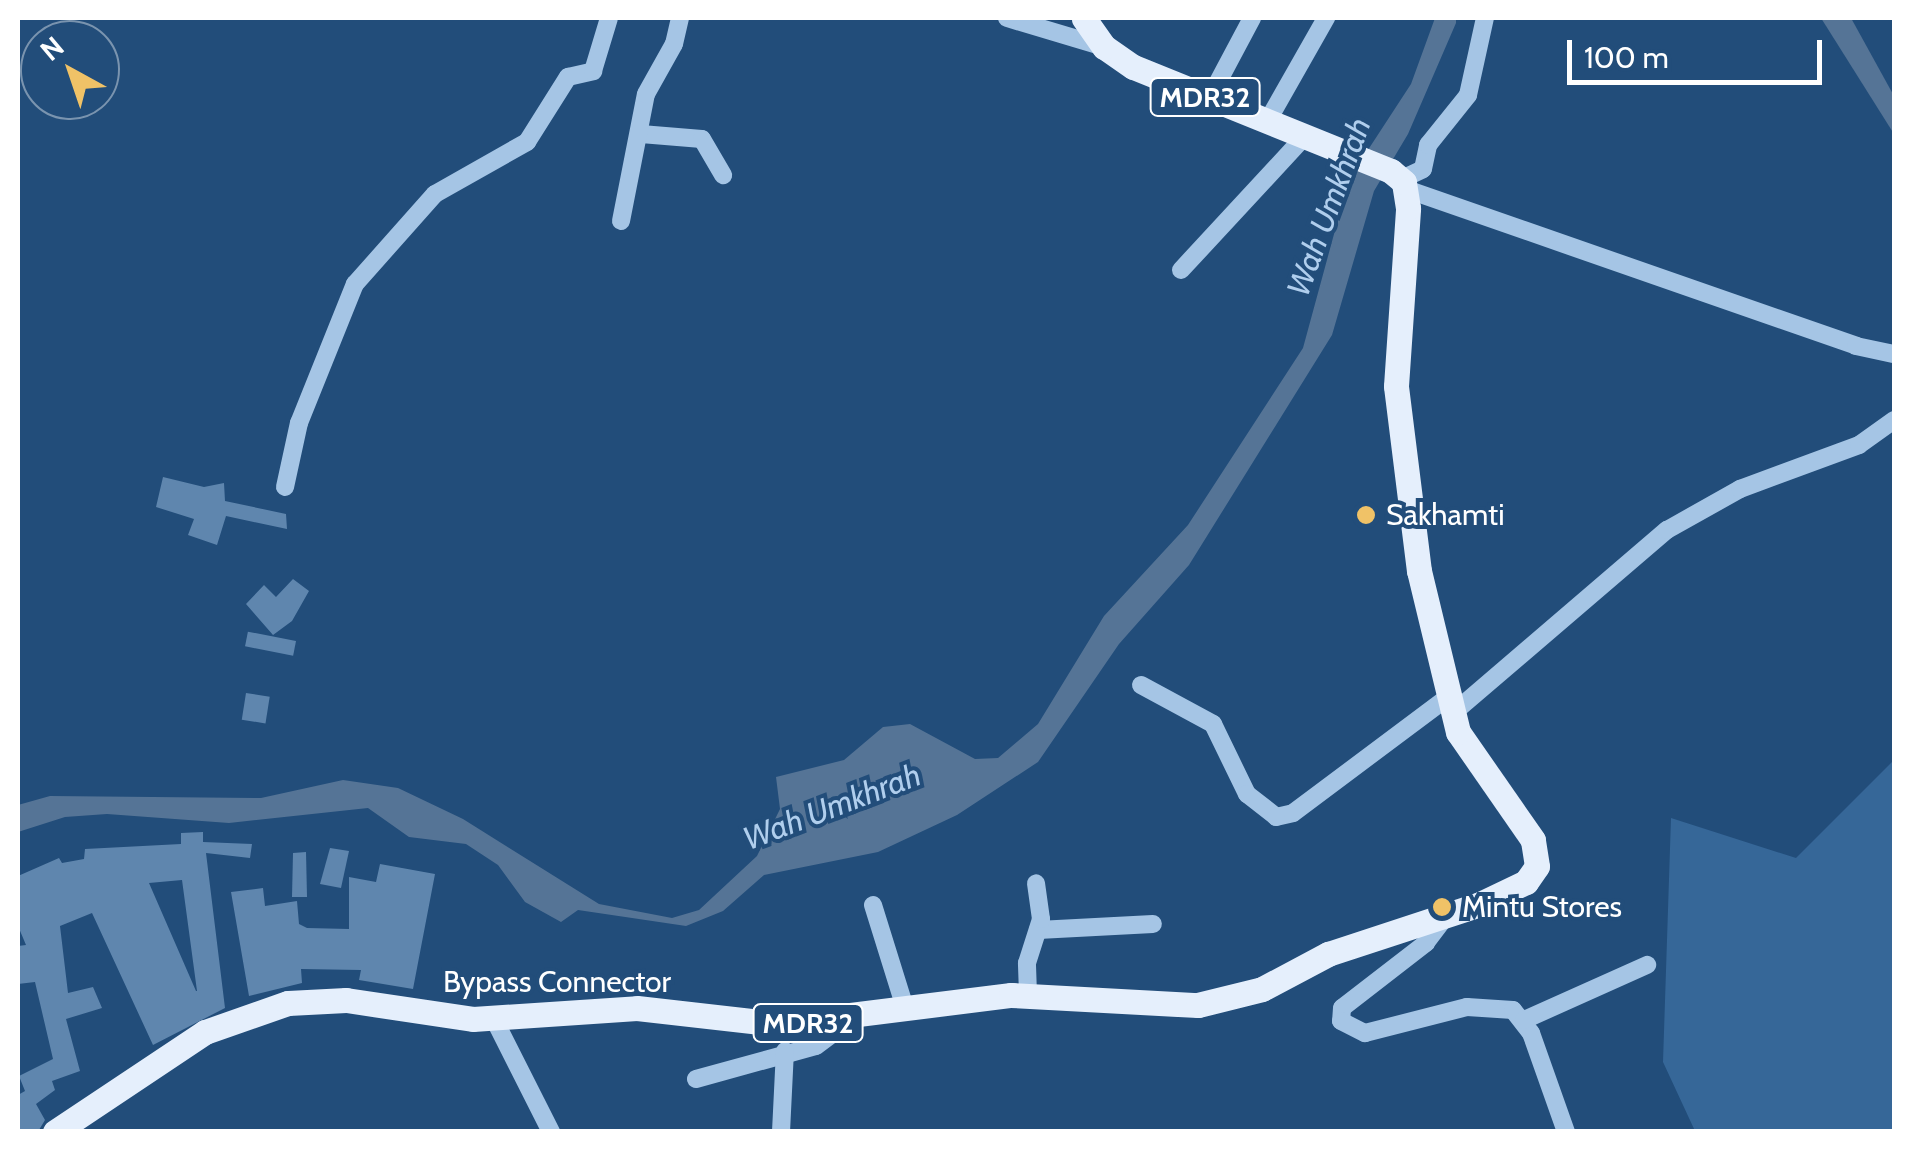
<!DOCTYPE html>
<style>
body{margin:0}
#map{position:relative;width:1912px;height:1149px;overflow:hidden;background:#224d7a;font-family:Cabin,sans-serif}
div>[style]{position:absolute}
.green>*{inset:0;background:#366798}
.water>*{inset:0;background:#557496}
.building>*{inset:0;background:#5f86ae;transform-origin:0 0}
.minor>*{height:18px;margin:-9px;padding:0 9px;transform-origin:9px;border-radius:9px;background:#a5c5e5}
.major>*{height:25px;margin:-12.5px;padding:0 12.5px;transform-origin:12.5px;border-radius:12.5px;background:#e5effc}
.dots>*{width:28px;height:28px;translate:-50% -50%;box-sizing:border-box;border:5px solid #224d7a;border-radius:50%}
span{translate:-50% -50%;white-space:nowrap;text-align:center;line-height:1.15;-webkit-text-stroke:8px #224d7a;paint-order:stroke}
.shield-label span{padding:2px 8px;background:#224d7a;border:2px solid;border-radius:8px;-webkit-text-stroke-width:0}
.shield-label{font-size:28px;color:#fff;font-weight:700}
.poi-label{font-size:30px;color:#fff}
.left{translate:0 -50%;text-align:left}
.street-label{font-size:30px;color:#fff}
.water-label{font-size:32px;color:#b0ceed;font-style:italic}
.frame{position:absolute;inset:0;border:20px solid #fff;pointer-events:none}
.north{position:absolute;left:20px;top:20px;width:100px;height:100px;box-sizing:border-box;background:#224d7a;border:2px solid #7a94af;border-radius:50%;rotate:320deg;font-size:28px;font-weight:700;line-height:40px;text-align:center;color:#fff}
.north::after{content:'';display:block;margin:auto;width:35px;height:45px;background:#f0c267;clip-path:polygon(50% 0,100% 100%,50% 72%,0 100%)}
.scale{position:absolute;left:1567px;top:40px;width:255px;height:45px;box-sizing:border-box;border:5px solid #fff;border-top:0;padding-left:12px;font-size:30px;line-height:35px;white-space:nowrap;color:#fff;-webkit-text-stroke:8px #224d7a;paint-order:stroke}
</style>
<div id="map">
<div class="green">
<i style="clip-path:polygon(1894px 760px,1894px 1131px,1695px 1131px,1663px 1062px,1671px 818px,1796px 858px)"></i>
</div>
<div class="water">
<i style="clip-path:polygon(1435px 18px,1456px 18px,1456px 23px,1408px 134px,1374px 191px,1332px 335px,1189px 565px,1119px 644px,1038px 762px,957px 815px,878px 852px,764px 875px,723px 911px,686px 926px,578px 910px,561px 922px,525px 902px,498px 865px,466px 844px,409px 837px,368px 808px,229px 823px,107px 814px,65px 817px,18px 832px,18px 805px,50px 796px,261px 798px,343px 780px,398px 788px,463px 819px,599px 904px,672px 918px,699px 910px,757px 856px,780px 809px,776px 777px,844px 760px,883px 727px,910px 724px,975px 759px,998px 758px,1038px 724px,1104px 616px,1188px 525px,1303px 348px,1349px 179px,1411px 84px)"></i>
<i style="clip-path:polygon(1821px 18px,1851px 18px,1894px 96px,1894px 134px)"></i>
</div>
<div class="building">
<i style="clip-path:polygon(163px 477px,204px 487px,224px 483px,225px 501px,286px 514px,287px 529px,226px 516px,217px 545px,188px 535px,194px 519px,156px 507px)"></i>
<i style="clip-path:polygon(293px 579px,309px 591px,292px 621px,273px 635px,246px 604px,264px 585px,276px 597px)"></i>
<i style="left:296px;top:641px;width:15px;height:49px;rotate:101deg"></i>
<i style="left:246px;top:693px;width:24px;height:27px;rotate:9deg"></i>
<i style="clip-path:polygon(evenodd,203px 832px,203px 842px,252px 844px,250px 858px,206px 853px,225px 1008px,153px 1045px,92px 913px,60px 926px,68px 993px,93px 987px,102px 1008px,66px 1019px,80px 1071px,52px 1081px,55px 1090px,36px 1104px,45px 1120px,39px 1130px,20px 1132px,18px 1095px,25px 1091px,19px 1076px,53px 1059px,35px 982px,18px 984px,18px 946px,26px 945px,18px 926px,18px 876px,59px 858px,62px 863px,84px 859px,85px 849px,181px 844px,181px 833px,203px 832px,182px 880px,197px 991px,196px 991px,149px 883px,182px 880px)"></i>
<i style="clip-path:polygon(330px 848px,349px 851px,341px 888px,320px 884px)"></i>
<i style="clip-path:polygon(306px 852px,307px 897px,292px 897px,293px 853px)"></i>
<i style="clip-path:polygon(380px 864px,435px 874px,413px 989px,359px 980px,361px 970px,301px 969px,302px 983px,249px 996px,231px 892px,263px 888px,265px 906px,297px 901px,299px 924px,307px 928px,349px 929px,349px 877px,376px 882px)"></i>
</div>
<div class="minor">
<i style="left:1007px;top:18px;width:101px;rotate:16.6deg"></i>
<i style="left:1209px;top:99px;width:92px;rotate:-62deg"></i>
<i style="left:1267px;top:122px;width:120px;rotate:-60.4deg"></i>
<i style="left:641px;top:134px;width:61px;rotate:4.7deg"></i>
<i style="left:702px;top:139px;width:42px;rotate:59.7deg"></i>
<i style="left:1402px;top:179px;width:23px;rotate:-25deg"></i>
<i style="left:1423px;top:169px;width:25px;rotate:-78deg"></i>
<i style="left:1428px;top:145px;width:64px;rotate:-51.3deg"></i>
<i style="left:1468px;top:95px;width:79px;rotate:-77.6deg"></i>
<i style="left:1406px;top:189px;width:477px;rotate:19.2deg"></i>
<i style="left:1856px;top:346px;width:39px;rotate:12deg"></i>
<i style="left:621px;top:221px;width:129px;rotate:-78.9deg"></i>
<i style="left:646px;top:94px;width:57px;rotate:-60.8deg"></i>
<i style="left:674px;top:44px;width:27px;rotate:-77deg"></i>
<i style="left:1181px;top:270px;width:181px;rotate:-47.2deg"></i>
<i style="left:285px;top:487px;width:66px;rotate:-77.7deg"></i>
<i style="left:299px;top:423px;width:150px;rotate:-68.1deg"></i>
<i style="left:355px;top:284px;width:120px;rotate:-48.4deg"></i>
<i style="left:435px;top:194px;width:106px;rotate:-29.5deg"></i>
<i style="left:527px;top:142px;width:77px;rotate:-57.8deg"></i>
<i style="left:568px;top:77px;width:26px;rotate:-13deg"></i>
<i style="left:593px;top:71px;width:55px;rotate:-73.2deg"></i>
<i style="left:1141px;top:685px;width:82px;rotate:28.4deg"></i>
<i style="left:1213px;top:724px;width:78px;rotate:64.1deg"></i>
<i style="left:1247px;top:794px;width:37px;rotate:38deg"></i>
<i style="left:1276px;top:817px;width:17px;rotate:-13deg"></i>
<i style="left:1293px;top:813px;width:192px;rotate:-36.8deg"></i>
<i style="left:1452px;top:714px;width:283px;rotate:-40.6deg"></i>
<i style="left:1667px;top:530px;width:84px;rotate:-29.3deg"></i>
<i style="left:1740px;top:489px;width:127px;rotate:-20.3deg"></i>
<i style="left:1859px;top:445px;width:43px;rotate:-35.5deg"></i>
<i style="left:873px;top:905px;width:111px;rotate:72.7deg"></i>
<i style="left:1446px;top:916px;width:34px;rotate:127deg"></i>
<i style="left:1426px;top:943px;width:106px;rotate:142.3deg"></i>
<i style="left:1342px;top:1008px;width:13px;rotate:94deg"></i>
<i style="left:1341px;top:1021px;width:27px;rotate:27deg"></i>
<i style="left:1365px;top:1033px;width:105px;rotate:-14.3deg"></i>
<i style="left:1467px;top:1007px;width:46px;rotate:3.7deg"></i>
<i style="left:1513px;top:1010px;width:29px;rotate:52deg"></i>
<i style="left:1531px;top:1033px;width:105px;rotate:70.5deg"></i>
<i style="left:1038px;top:930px;width:115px;rotate:-3deg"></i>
<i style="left:1028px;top:994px;width:31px;rotate:-92deg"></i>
<i style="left:1027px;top:963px;width:46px;rotate:-72.3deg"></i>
<i style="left:1041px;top:919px;width:36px;rotate:-98deg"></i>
<i style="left:494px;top:1019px;width:127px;rotate:63.2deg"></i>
<i style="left:1524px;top:1020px;width:135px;rotate:-24.1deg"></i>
<i style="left:696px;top:1079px;width:124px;rotate:-15.4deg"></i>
<i style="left:816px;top:1046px;width:45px;rotate:-36.9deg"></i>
<i style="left:781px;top:1132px;width:81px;rotate:-87.2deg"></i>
</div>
<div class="major">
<i style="left:55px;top:1132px;width:180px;rotate:-33.7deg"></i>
<i style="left:205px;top:1032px;width:88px;rotate:-19.3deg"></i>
<i style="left:288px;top:1003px;width:58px;rotate:-3deg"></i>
<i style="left:346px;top:1000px;width:128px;rotate:8.5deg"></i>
<i style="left:473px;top:1019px;width:164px;rotate:-3.8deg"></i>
<i style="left:637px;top:1008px;width:142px;rotate:6.5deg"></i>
<i style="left:778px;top:1024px;width:235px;rotate:-7.1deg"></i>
<i style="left:1011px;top:995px;width:187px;rotate:3.1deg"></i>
<i style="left:1198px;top:1005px;width:66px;rotate:-14deg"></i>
<i style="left:1262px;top:989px;width:75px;rotate:-27.9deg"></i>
<i style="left:1328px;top:954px;width:160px;rotate:-18.2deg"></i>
<i style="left:1480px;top:904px;width:51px;rotate:-25.6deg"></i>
<i style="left:1526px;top:882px;width:19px;rotate:-55deg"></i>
<i style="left:1537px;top:866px;width:26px;rotate:-99deg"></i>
<i style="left:1533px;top:840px;width:131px;rotate:-124.8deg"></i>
<i style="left:1458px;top:732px;width:166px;rotate:-103.6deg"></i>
<i style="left:1419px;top:571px;width:186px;rotate:-97.1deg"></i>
<i style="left:1396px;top:386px;width:178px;rotate:-86.1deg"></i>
<i style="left:1408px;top:208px;width:26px;rotate:-99deg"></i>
<i style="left:1404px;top:182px;width:17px;rotate:-140deg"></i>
<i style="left:1391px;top:171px;width:278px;rotate:-158deg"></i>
<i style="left:1133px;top:67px;width:35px;rotate:-145deg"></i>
<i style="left:1104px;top:47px;width:35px;rotate:-125deg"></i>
</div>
<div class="dots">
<i style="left:1366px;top:515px;background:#f0c267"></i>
<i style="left:1442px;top:907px;background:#f0c267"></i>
</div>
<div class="shield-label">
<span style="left:1205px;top:97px">MDR32</span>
<span style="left:808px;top:1023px">MDR32</span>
</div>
<div class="poi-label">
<span class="left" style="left:1386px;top:515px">Sakhamti</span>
<span class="left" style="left:1462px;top:907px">Mintu Stores</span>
</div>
<div class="street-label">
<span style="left:557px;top:982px">Bypass Connector</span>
</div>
<div class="water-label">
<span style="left:1329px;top:207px;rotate:-70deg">Wah Umkhrah</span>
<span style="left:832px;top:807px;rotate:-21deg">Wah Umkhrah</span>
</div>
<div class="frame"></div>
<div class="north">N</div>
<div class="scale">100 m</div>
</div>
